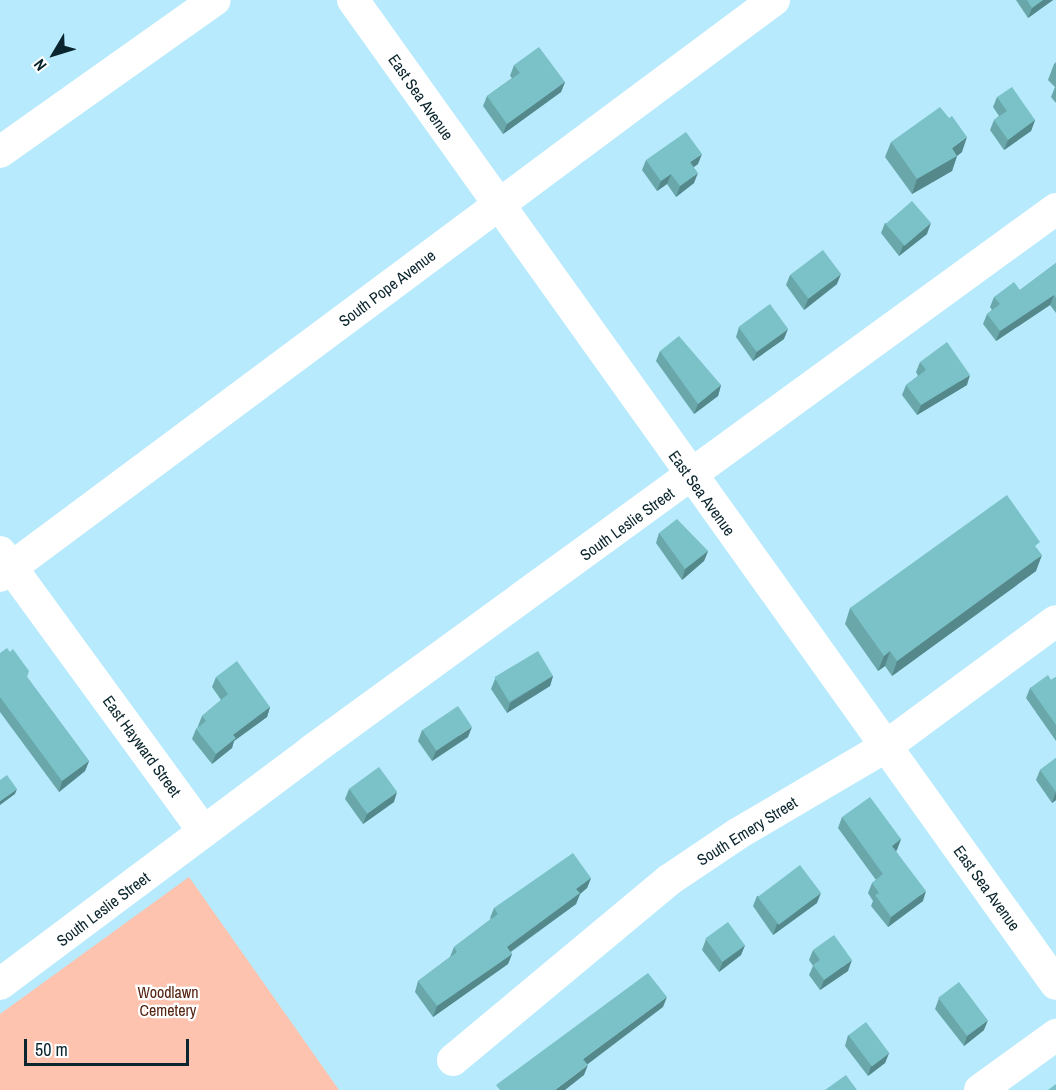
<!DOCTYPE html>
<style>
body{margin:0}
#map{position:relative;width:1056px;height:1090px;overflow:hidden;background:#b7eafc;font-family:"Archivo Narrow",sans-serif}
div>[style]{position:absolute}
.green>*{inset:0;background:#fec3ae}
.minor>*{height:32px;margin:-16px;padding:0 16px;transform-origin:16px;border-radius:16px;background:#fff}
.wall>*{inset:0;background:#69a7ab}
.shaded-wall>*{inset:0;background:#55888b}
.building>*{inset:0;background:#7ac2c7;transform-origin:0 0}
span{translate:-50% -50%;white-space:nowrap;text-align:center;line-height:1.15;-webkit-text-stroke:4.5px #fff;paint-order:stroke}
.street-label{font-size:16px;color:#0a252d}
.park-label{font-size:16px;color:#552411}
.north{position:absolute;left:24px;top:24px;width:60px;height:60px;-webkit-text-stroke:4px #fff;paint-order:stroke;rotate:232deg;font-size:16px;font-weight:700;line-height:24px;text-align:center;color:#0a252d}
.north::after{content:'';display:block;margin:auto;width:21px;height:27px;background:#0a252d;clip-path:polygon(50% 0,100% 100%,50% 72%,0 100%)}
.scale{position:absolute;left:24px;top:1039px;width:165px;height:27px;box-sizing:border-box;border:3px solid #0a252d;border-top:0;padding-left:8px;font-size:18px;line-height:21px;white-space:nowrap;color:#0a252d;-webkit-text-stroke:4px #fff;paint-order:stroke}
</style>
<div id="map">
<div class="green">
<i style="clip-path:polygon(189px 877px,339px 1090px,0 1090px,0 1014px)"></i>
</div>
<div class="minor">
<i style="left:353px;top:0;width:1209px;rotate:54.46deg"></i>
<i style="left:0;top:152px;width:263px;rotate:-35.3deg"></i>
<i style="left:0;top:552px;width:346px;rotate:53.9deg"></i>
<i style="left:0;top:576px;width:965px;rotate:-36.66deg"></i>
<i style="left:0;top:984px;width:389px;rotate:-36.8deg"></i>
<i style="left:311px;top:751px;width:921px;rotate:-36.04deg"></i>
<i style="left:453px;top:1060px;width:281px;rotate:-39.8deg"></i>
<i style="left:669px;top:880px;width:84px;rotate:-33.9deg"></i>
<i style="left:739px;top:833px;width:169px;rotate:-30.5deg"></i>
<i style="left:885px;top:747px;width:212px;rotate:-36.4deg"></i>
<i style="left:980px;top:1090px;width:94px;rotate:-35.9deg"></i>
</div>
<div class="wall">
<i style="clip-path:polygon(1016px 0,1053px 0,1028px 18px)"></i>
<i style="clip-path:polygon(1056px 62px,1056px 103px,1051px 97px,1055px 87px,1048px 80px,1054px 64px)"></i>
<i style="clip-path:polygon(514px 65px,565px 82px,561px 92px,503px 134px,483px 106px,487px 96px,512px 78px,510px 76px)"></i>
<i style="clip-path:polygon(997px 97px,1035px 120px,1031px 131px,1004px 150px,990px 130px,994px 120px,999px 116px,993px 107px)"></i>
<i style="clip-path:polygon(891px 142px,962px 152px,957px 156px,952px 171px,912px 194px,885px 157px)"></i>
<i style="clip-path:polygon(646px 160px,698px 164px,694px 167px,694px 183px,676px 197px,667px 184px,657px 191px,642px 170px)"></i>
<i style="clip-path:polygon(885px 223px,927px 234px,899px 256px,881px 233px)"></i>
<i style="clip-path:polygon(1056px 263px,1056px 313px,1050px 305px,996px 341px,983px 324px,987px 314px,992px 310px,990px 307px,994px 297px,1020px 290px)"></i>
<i style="clip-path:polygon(790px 275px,837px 284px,804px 310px,786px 285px)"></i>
<i style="clip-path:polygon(739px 327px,784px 339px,753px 361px,736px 337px)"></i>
<i style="clip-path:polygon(660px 351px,721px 385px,718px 396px,694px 414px,656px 361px)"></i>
<i style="clip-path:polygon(920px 362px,967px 385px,917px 415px,902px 395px,906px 385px,918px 376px,916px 372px)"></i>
<i style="clip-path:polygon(659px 533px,708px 551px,704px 561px,682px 580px,656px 543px)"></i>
<i style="clip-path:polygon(1038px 549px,1036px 571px,892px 676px,885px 666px,878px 671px,845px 624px,850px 608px)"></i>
<i style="clip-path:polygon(0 653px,27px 677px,89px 761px,85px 771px,59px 792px,0 712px)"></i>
<i style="clip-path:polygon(553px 676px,550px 686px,507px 713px,491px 689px,495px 679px)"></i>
<i style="clip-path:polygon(216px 677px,270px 707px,267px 717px,234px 741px,232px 748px,212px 764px,192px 739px,196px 729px,198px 727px,198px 726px,202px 716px,221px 700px,212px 687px)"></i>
<i style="clip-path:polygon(1056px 677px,1056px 741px,1026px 698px,1030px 688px,1051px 680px)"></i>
<i style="clip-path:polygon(422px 730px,468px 737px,432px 761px,418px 741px)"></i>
<i style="clip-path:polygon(1056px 758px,1056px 800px,1052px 803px,1036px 780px,1040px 770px)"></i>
<i style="clip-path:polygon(349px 789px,394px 802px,363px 824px,345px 799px)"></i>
<i style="clip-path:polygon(842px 817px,901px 839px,896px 851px,923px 901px,888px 927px,871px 906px,873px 901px,868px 893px,872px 883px,876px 880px,838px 828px)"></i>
<i style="clip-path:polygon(591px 878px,587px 888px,580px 894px,576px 904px,511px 952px,512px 954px,508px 964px,433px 1017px,415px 992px,418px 981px,450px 957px,454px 947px,491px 919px,490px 918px,494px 908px)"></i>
<i style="clip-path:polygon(757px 896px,817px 903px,773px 935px,753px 906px)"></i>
<i style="clip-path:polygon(706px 939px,745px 945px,741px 955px,719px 972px,702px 950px)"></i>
<i style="clip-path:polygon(813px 950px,848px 971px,820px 990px,809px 975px,813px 966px,809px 960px)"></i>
<i style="clip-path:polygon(939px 998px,984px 1030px,964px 1046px,935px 1009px)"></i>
<i style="clip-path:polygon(848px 1035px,889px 1053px,885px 1063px,868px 1076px,845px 1046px)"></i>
</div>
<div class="shaded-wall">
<i style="clip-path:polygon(1043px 0,1053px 0,1028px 18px,1032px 8px)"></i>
<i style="clip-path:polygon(565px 82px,561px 92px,503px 134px,507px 124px)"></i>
<i style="clip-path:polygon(1035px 120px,1031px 131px,1004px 150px,1008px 140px)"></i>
<i style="clip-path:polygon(967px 137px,962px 152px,953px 159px,957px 156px,952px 171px,912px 194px,917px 179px,952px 148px)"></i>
<i style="clip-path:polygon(702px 154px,698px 164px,686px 172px,690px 162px)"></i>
<i style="clip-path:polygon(698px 173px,694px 183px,676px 197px,680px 186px)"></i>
<i style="clip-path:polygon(671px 174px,667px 184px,657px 191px,661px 181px)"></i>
<i style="clip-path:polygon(931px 223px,927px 234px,899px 256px,903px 246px)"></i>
<i style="clip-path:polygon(841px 274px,837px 284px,804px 310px,808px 299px)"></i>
<i style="clip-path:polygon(1054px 295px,1050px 305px,996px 341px,1000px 331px)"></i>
<i style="clip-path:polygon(788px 329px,784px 339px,753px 361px,757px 351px)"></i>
<i style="clip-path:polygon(970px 375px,967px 385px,917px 415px,921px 405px)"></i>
<i style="clip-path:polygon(721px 385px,718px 396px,694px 414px,698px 404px)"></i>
<i style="clip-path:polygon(708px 551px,704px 561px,682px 580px,685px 569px)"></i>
<i style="clip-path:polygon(1042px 555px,1036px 571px,892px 676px,897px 661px)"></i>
<i style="clip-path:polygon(890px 651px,885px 666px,878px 671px,884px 656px)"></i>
<i style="clip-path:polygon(553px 676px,550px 686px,507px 713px,510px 703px)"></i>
<i style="clip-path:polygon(270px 707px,267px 717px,234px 741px,232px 748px,212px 764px,216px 754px,233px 735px)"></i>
<i style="clip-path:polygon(472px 727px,468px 737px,432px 761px,436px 751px)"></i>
<i style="clip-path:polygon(89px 761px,85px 771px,59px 792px,62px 781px)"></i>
<i style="clip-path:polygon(17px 789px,15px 794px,0 805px,0 801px)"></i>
<i style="clip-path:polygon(397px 792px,394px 802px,363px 824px,367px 814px)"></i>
<i style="clip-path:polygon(1056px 792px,1056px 800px,1052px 803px)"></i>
<i style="clip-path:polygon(901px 839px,897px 850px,889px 856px,892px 846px)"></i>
<i style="clip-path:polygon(591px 878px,587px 888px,580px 894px,576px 904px,503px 957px,507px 947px,576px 889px)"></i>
<i style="clip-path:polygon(926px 891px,923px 901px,888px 927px,891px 917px)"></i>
<i style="clip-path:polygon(821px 893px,817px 903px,773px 935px,777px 924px)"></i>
<i style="clip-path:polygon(745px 945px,741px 955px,719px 972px,723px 961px)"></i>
<i style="clip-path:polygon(512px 954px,508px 964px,433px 1017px,437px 1006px)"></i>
<i style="clip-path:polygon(852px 960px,848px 971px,820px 990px,824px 980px)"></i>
<i style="clip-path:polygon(667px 997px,663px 1007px,580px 1070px,583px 1059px)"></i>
<i style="clip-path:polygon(988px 1020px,984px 1030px,964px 1046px,967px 1036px)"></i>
<i style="clip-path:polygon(889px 1053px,885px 1063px,868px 1076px,871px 1066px)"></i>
<i style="clip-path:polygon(588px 1065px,584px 1075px,565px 1090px,555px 1090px)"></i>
</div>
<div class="building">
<i style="clip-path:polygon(1027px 0,1043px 0,1032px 8px)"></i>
<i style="clip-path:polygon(539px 47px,565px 82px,507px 124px,487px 96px,520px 73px,514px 65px)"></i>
<i style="clip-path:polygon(1012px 87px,1035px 120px,1008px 140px,994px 120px,1007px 111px,997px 97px)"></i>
<i style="clip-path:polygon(940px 107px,949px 118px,952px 116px,967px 137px,952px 148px,957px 156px,917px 179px,891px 142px)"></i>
<i style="clip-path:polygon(686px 132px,702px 154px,690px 162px,698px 173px,680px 186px,671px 174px,661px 181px,646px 160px)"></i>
<i style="left:912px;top:201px;width:29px;height:35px;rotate:49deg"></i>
<i style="left:823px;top:250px;width:30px;height:41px;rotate:53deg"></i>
<i style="clip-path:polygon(1056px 263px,1056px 298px,1054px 295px,1000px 331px,987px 314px,1000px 304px,994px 297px,1014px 282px,1020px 290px)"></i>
<i style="left:770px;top:304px;width:31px;height:39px;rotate:54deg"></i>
<i style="clip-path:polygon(679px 336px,721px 385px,698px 404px,660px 351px)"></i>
<i style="clip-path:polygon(947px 342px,970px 375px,921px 405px,906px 385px,926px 370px,920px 362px)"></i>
<i style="clip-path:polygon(1007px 495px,1040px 542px,1035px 546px,1042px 555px,897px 661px,890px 651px,884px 656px,850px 608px)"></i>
<i style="clip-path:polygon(677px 519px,708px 551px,685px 569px,659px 533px)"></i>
<i style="clip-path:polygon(7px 648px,10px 652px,13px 649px,29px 671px,27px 677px,89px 761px,62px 781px,0 697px,0 653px)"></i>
<i style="left:538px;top:651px;width:29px;height:51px;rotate:59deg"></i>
<i style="clip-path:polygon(237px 661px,270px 707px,233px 735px,236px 738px,216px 754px,196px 729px,206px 721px,202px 716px,228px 694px,216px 677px)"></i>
<i style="clip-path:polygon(1048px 675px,1051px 680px,1056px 677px,1056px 725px,1030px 688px)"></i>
<i style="left:458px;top:706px;width:25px;height:43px;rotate:56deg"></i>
<i style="clip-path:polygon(1056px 758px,1056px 792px,1040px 770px)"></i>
<i style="left:379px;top:767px;width:31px;height:37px;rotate:54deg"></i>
<i style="clip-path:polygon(7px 775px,17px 789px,0 801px,0 780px)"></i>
<i style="clip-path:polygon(870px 797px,901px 839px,892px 846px,926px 891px,891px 917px,875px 895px,879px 893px,872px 883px,883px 874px,842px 817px)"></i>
<i style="clip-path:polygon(573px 853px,591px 878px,576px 889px,580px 893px,507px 947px,512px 954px,437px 1006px,418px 981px,457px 952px,454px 947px,498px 914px,494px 908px)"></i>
<i style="left:800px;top:865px;width:35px;height:53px;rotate:53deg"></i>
<i style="left:728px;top:922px;width:29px;height:28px;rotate:54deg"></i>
<i style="clip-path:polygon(834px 935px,852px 960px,824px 980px,813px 965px,820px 960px,813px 950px)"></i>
<i style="clip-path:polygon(648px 973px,667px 997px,583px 1059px,588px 1065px,555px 1090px,500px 1090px,496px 1085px)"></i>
<i style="left:959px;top:982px;width:48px;height:26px;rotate:53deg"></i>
<i style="left:866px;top:1022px;width:39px;height:22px;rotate:53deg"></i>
<i style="clip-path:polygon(846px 1075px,857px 1090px,825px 1090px)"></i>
<i style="clip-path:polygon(1056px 1084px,1056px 1090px,1048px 1090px)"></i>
</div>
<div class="street-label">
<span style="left:421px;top:97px;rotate:55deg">East Sea Avenue</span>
<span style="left:387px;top:288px;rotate:-37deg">South Pope Avenue</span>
<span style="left:702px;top:493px;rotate:54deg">East Sea Avenue</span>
<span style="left:627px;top:524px;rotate:-36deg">South Leslie Street</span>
<span style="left:142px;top:746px;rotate:54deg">East Hayward Street</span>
<span style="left:747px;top:831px;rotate:-32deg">South Emery Street</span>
<span style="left:987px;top:888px;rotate:54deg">East Sea Avenue</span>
<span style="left:103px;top:909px;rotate:-37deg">South Leslie Street</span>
</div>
<div class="park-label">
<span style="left:168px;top:1001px">Woodlawn<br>Cemetery</span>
</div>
<div class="north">N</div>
<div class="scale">50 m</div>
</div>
